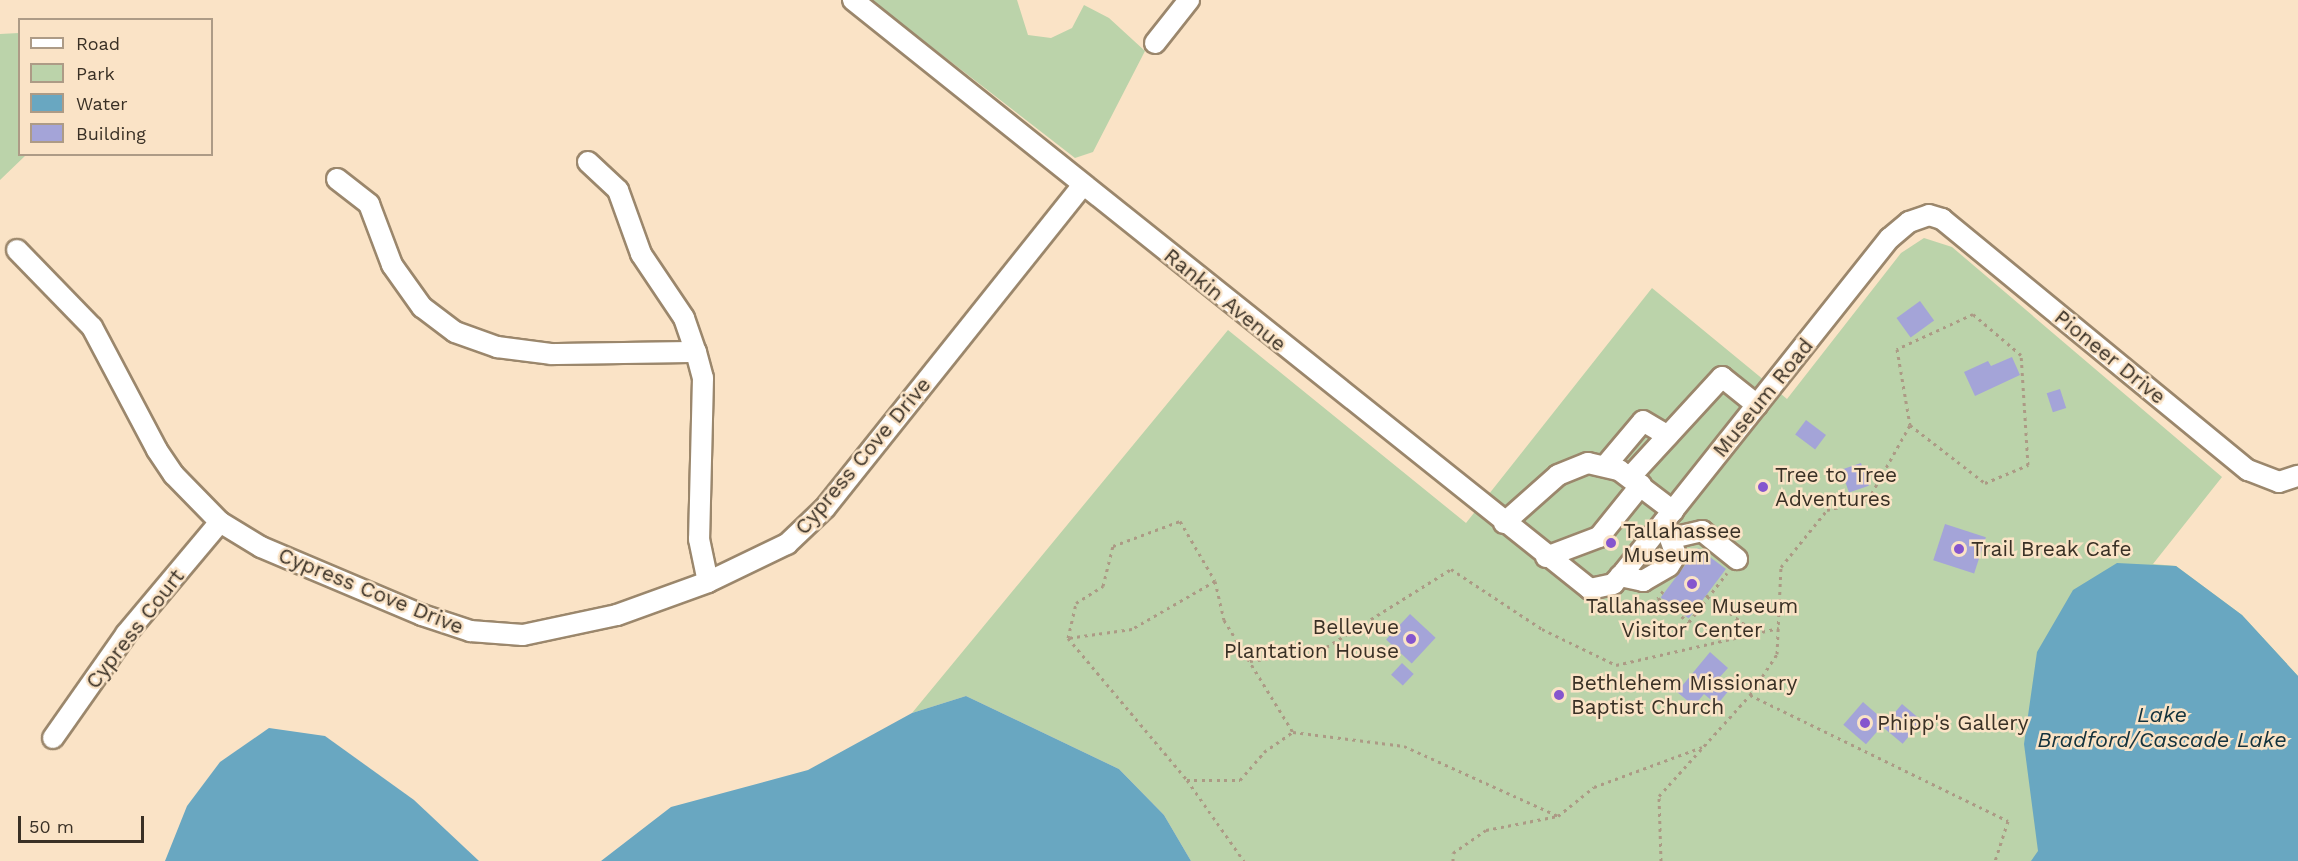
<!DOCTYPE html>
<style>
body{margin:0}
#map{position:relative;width:2298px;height:861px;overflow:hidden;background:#fae3c6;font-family:"Work Sans",sans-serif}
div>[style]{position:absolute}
.green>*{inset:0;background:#bbd3aa}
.water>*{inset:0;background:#69a7c1}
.building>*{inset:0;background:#a4a4d8;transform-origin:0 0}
.path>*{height:3px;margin-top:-1.5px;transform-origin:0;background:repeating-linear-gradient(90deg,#ac9a85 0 3px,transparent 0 7.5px)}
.roads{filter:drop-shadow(2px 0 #9b876c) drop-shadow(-2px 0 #9b876c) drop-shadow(0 2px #9b876c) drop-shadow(0 -2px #9b876c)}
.minor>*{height:20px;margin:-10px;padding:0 10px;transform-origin:10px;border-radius:10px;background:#fff}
.dots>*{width:16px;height:16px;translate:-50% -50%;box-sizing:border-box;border:3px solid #fae3c6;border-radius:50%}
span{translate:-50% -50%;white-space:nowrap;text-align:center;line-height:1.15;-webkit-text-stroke:5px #fae3c6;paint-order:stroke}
.street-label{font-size:21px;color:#393025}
.poi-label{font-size:21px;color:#393025}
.left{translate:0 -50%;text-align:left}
.right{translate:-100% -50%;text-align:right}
.water-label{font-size:22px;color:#13323d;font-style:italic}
.legend{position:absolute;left:18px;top:18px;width:195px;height:138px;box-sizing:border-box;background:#fae3c6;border:2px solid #ad9b86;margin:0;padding:8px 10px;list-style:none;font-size:18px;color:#393025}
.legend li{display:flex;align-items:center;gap:12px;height:30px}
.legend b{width:30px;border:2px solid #ad9b86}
.scale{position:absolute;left:18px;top:816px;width:126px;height:27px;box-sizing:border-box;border:3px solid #393025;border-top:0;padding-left:8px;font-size:18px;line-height:21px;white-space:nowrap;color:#393025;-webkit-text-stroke:4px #fae3c6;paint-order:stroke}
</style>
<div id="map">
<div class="green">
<i style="clip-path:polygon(871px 0,1017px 0,1028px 35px,1051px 38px,1072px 28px,1084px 5px,1109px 18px,1145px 51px,1093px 152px,1075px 158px)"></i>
<i style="clip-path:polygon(19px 33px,20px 154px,26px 155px,0 180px,0 34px)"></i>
<i style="clip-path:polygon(1924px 238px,1952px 247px,2222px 477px,2153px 564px,2176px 566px,2242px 615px,2298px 676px,2298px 861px,1191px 861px,1164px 815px,1119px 769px,966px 696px,912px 713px,1228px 330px,1466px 523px,1652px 288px,1787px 399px,1901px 253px)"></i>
</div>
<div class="water">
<i style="clip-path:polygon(2117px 563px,2176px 566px,2242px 615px,2298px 676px,2298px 861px,2031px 861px,2038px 851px,2024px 744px,2037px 652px,2073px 590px)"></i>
<i style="clip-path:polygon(966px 696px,1119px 769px,1164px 815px,1191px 861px,601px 861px,671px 807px,808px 770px,912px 713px)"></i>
<i style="clip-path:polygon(269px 728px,325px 736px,414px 800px,479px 861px,165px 861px,187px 806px,220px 762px)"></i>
</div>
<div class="building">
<i style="left:1920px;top:301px;width:24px;height:29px;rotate:54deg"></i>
<i style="clip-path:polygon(2012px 357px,2020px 375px,1975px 396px,1964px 372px,1988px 361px,1991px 366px)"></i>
<i style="left:2060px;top:389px;width:20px;height:14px;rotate:72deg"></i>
<i style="left:1806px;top:420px;width:25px;height:18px;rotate:37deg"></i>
<i style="left:1861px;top:463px;width:24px;height:21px;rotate:71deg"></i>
<i style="left:1945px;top:524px;width:43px;height:38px;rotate:18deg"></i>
<i style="left:1698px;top:548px;width:35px;height:62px;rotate:37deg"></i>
<i style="left:1410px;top:614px;width:35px;height:35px;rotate:43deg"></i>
<i style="clip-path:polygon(1710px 652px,1728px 668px,1718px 679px,1730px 689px,1717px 705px,1704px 694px,1694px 706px,1677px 692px)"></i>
<i style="left:1402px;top:663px;width:16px;height:16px;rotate:43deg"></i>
<i style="left:1863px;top:702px;width:30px;height:30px;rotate:41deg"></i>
<i style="left:1902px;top:704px;width:26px;height:30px;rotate:40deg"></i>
</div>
<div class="path">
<i style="left:1215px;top:581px;width:96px;rotate:150deg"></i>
<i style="left:1132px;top:629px;width:65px;rotate:172deg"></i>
<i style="left:1068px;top:638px;width:185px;rotate:50deg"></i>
<i style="left:1187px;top:780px;width:53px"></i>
<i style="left:1240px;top:780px;width:37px;rotate:-49deg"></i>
<i style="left:1264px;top:752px;width:35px;rotate:-35deg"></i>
<i style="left:1293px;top:732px;width:112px;rotate:7.2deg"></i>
<i style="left:1404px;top:746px;width:169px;rotate:24.4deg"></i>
<i style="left:1663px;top:591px;width:9px;rotate:126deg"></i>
<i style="left:1658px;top:598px;width:39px;rotate:38deg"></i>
<i style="left:1689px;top:622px;width:62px;rotate:-52.2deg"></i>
<i style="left:1706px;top:595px;width:63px;rotate:37.2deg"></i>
<i style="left:1068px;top:638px;width:36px;rotate:-77deg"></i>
<i style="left:1076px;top:603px;width:32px;rotate:-32deg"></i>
<i style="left:1103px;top:586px;width:41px;rotate:-76deg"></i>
<i style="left:1113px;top:546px;width:72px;rotate:-20.5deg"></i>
<i style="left:1180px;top:521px;width:69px;rotate:59.7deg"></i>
<i style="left:1215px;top:581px;width:40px;rotate:77deg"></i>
<i style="left:1224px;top:620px;width:132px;rotate:58.4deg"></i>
<i style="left:1250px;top:661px;width:71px;rotate:-8.1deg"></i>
<i style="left:1320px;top:651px;width:155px;rotate:-32deg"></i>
<i style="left:1451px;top:569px;width:109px;rotate:33.4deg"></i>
<i style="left:1542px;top:629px;width:82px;rotate:25.9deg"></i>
<i style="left:1616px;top:665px;width:167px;rotate:-12.8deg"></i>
<i style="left:1750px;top:695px;width:287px;rotate:26deg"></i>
<i style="left:2008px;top:821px;width:42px;rotate:108deg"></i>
<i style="left:1187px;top:780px;width:99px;rotate:54.9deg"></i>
<i style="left:1453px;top:861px;width:8px;rotate:-90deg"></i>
<i style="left:1453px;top:853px;width:40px;rotate:-34.9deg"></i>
<i style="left:1486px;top:830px;width:73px;rotate:-11deg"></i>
<i style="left:1558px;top:816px;width:46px;rotate:-38.9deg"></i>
<i style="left:1594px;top:787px;width:115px;rotate:-20.3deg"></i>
<i style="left:1661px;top:861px;width:65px;rotate:-91.8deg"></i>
<i style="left:1659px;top:796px;width:136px;rotate:-48deg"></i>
<i style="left:1750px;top:695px;width:49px;rotate:-56.6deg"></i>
<i style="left:1777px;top:654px;width:87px;rotate:-87.4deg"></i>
<i style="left:1781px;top:567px;width:73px;rotate:-51.1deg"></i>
<i style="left:1827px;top:510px;width:42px;rotate:-13.7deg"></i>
<i style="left:1868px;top:500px;width:86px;rotate:-60.8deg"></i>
<i style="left:1910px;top:425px;width:95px;rotate:37.7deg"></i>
<i style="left:1985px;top:483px;width:47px;rotate:-22.7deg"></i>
<i style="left:2028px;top:465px;width:110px;rotate:-93.6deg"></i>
<i style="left:2021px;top:355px;width:63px;rotate:-139.5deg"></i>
<i style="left:1973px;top:314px;width:84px;rotate:155.3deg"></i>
<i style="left:1897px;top:349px;width:77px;rotate:80.3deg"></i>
</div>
<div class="roads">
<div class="minor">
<i style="left:853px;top:0;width:943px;rotate:38.63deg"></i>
<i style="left:1590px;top:589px;width:24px;rotate:-12deg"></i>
<i style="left:1613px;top:584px;width:16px;rotate:-47deg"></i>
<i style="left:1624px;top:572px;width:427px;rotate:-51.5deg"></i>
<i style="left:1890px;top:238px;width:25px;rotate:-40deg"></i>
<i style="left:1909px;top:222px;width:21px;rotate:-19deg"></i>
<i style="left:1929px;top:215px;width:14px;rotate:17deg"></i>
<i style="left:1942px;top:219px;width:396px;rotate:39.4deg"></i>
<i style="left:2248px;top:470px;width:33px;rotate:21deg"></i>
<i style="left:2279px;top:482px;width:20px;rotate:-18deg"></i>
<i style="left:1155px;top:43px;width:55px;rotate:-51.7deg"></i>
<i style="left:588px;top:162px;width:41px;rotate:43deg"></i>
<i style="left:618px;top:190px;width:68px;rotate:70.2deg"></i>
<i style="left:641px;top:254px;width:77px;rotate:56.1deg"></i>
<i style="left:684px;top:318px;width:36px;rotate:71deg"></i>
<i style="left:696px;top:352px;width:27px;rotate:75deg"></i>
<i style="left:703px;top:378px;width:161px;rotate:91.4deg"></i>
<i style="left:699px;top:539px;width:44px;rotate:78.2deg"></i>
<i style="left:337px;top:179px;width:41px;rotate:38deg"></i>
<i style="left:369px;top:204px;width:65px;rotate:69.3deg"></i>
<i style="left:392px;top:265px;width:52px;rotate:54.5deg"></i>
<i style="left:422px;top:307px;width:41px;rotate:37.1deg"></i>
<i style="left:455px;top:332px;width:45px;rotate:19.7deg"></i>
<i style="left:497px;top:347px;width:54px;rotate:7.4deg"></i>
<i style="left:551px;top:354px;width:145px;rotate:-0.8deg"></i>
<i style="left:17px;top:250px;width:107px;rotate:45.8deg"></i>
<i style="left:92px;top:327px;width:139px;rotate:62.1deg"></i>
<i style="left:157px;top:450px;width:30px;rotate:56deg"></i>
<i style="left:174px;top:475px;width:66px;rotate:45.6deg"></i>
<i style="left:220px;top:522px;width:48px;rotate:31.4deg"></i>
<i style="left:261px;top:547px;width:175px;rotate:22.9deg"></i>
<i style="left:422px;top:615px;width:51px;rotate:18.4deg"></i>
<i style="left:470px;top:631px;width:53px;rotate:4.3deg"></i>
<i style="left:523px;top:635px;width:96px;rotate:-12deg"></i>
<i style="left:617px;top:615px;width:97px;rotate:-19.9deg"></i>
<i style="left:708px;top:582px;width:88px;rotate:-25.7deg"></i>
<i style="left:787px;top:544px;width:52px;rotate:-43.5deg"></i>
<i style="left:825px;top:508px;width:412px;rotate:-51.4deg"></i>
<i style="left:1606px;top:465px;width:57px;rotate:-49.9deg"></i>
<i style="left:1643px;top:421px;width:29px;rotate:31deg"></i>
<i style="left:1630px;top:477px;width:136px;rotate:-47.4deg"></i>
<i style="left:1722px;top:377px;width:45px;rotate:38.7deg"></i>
<i style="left:1504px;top:523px;width:72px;rotate:-41.6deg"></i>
<i style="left:1558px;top:475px;width:32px;rotate:-22deg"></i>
<i style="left:1588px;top:463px;width:32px;rotate:13deg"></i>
<i style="left:1619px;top:470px;width:68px;rotate:37.2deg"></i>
<i style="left:1672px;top:538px;width:31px;rotate:-13deg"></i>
<i style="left:1702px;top:531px;width:45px;rotate:38.7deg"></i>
<i style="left:1546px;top:557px;width:57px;rotate:-20.7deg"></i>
<i style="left:1599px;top:537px;width:67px;rotate:-51.1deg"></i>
<i style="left:1620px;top:576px;width:24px;rotate:12deg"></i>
<i style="left:1643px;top:581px;width:30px;rotate:-30deg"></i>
<i style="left:1669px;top:566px;width:13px;rotate:-58deg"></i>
<i style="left:1676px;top:555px;width:35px;rotate:-110deg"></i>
<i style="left:53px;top:738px;width:127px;rotate:-54.9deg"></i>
<i style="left:126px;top:634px;width:146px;rotate:-50deg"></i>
</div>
</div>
<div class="dots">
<i style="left:1763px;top:487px;background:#8555ce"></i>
<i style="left:1611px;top:543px;background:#8555ce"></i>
<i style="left:1959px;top:549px;background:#8555ce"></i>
<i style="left:1692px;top:584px;background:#8555ce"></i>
<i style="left:1411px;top:639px;background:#8555ce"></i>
<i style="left:1559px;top:695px;background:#8555ce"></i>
<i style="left:1865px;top:723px;background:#8555ce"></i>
</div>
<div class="street-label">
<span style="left:1225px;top:300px;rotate:39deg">Rankin Avenue</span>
<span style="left:2110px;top:357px;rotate:39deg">Pioneer Drive</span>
<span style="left:1763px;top:398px;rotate:-51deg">Museum Road</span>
<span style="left:863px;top:456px;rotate:-50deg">Cypress Cove Drive</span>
<span style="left:371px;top:591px;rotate:22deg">Cypress Cove Drive</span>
<span style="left:135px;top:629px;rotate:-52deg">Cypress Court</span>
</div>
<div class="poi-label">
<span class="left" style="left:1775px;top:487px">Tree to Tree<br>Adventures</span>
<span class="left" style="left:1623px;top:543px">Tallahassee<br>Museum</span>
<span class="left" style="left:1971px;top:549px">Trail Break Cafe</span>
<span style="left:1692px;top:618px">Tallahassee Museum<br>Visitor Center</span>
<span class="right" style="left:1399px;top:639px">Bellevue<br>Plantation House</span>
<span class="left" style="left:1571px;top:695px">Bethlehem Missionary<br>Baptist Church</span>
<span class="left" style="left:1877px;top:723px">Phipp's Gallery</span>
</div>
<div class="water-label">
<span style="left:2162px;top:727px">Lake<br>Bradford/Cascade Lake</span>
</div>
<ul class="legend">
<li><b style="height:8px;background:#fff"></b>Road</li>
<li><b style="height:16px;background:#bbd3aa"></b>Park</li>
<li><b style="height:16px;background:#69a7c1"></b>Water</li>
<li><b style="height:16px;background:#a4a4d8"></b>Building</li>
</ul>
<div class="scale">50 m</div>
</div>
